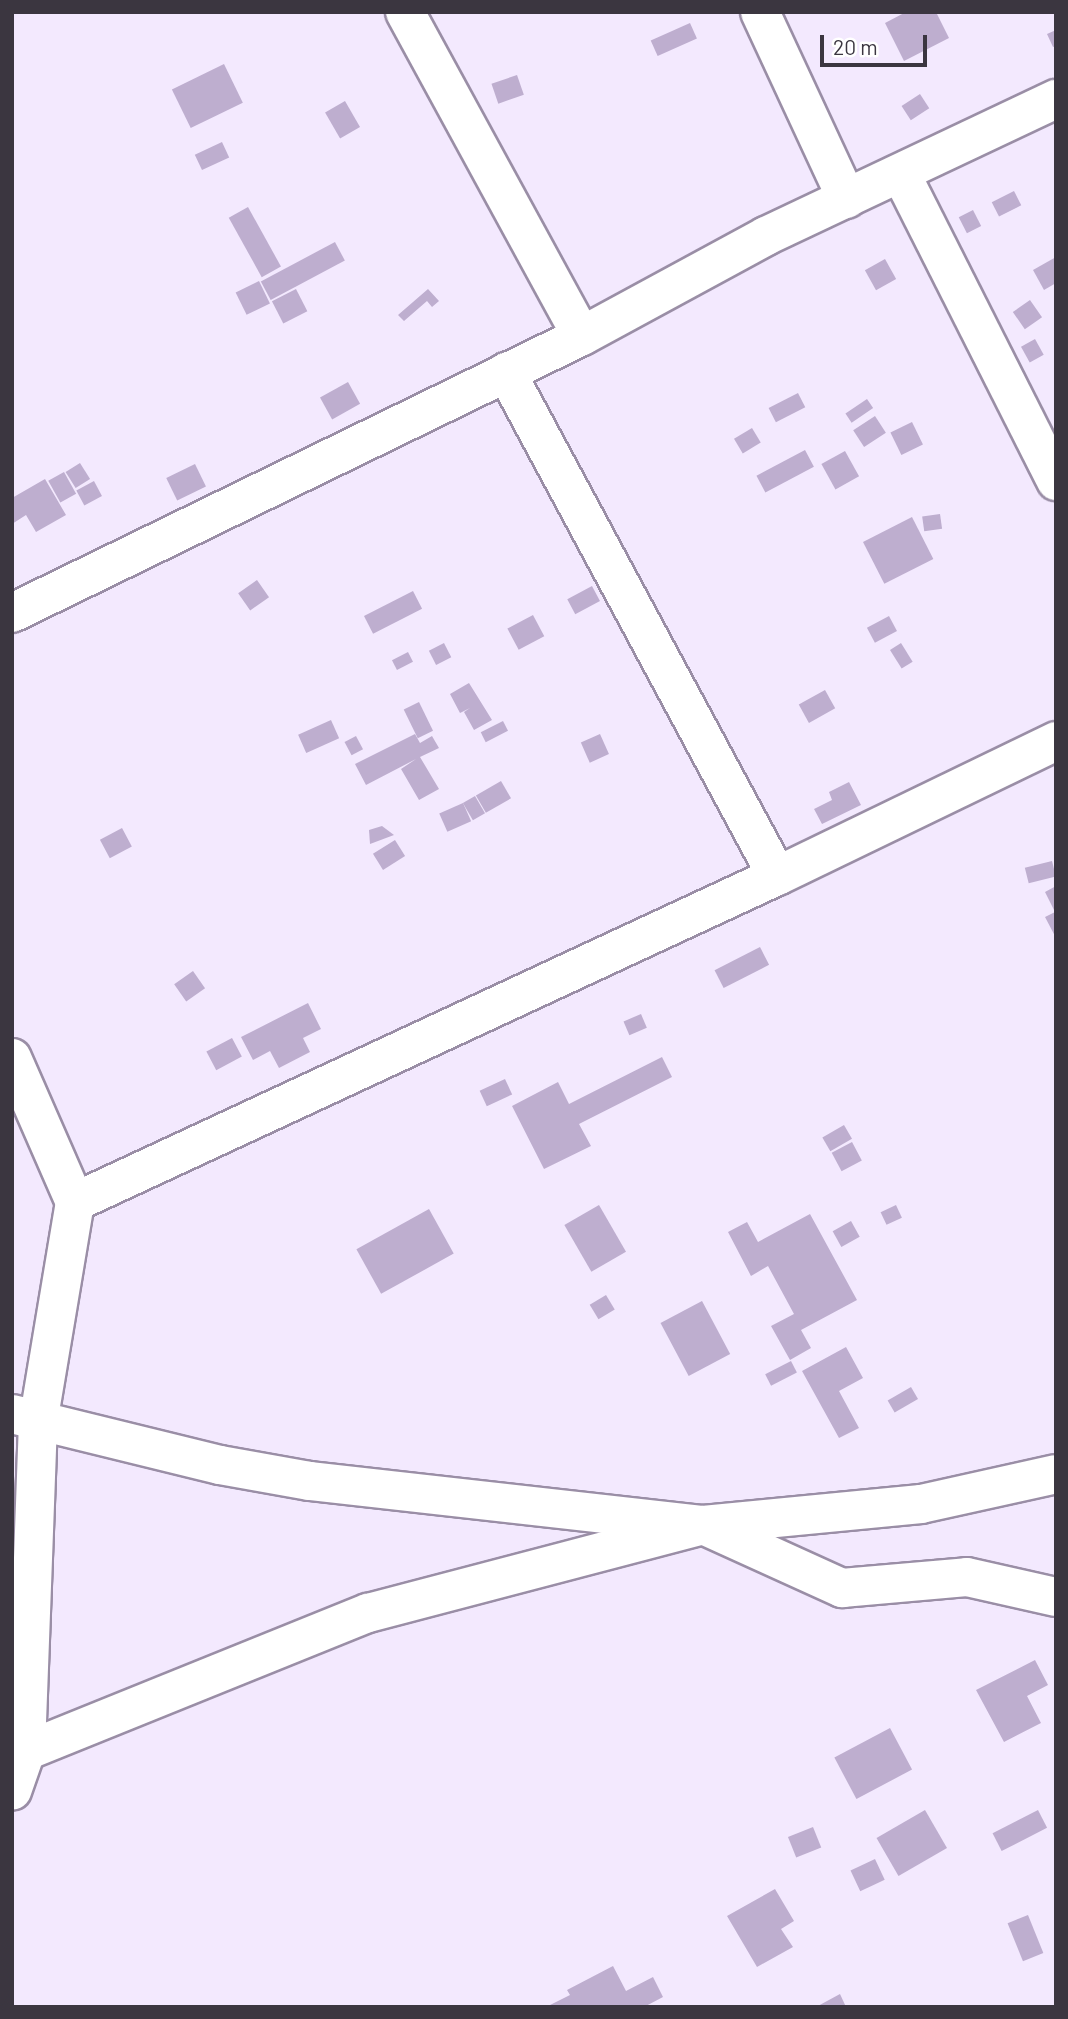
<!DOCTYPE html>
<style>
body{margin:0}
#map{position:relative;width:1068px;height:2019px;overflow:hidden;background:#f3e9fe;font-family:Barlow,sans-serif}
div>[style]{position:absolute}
.building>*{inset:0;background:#beaecf;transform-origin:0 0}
.roads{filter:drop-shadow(2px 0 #9a8ea6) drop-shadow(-2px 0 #9a8ea6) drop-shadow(0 2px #9a8ea6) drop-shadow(0 -2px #9a8ea6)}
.minor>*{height:38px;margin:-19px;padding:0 19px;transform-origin:19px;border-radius:19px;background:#fff}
span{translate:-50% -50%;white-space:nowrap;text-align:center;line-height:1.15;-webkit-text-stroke:6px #fff;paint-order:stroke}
.frame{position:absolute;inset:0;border:14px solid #3b3640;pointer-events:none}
.scale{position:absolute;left:820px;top:35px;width:107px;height:32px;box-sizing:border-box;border:4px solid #3b3640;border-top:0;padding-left:9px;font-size:21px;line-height:24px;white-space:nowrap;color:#3b3640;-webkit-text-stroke:5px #fff;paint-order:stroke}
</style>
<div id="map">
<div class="building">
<i style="clip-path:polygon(906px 12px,936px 12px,949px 38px,904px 61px,885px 23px)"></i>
<i style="left:690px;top:23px;width:17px;height:43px;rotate:66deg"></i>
<i style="clip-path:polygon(1056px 30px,1056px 46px,1053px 47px,1047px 34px)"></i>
<i style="left:224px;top:64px;width:43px;height:58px;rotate:64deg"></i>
<i style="left:517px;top:75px;width:21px;height:27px;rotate:71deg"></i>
<i style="left:920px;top:94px;width:17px;height:22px;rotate:57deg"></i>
<i style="left:345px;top:101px;width:30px;height:23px;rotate:60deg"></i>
<i style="left:222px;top:142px;width:17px;height:30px;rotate:65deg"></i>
<i style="left:1014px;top:191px;width:16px;height:25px;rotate:63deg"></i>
<i style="left:248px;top:207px;width:68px;height:22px;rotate:61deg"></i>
<i style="left:973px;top:210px;width:18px;height:16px;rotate:63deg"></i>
<i style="left:335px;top:242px;width:21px;height:84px;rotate:62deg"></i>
<i style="clip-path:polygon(1056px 257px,1056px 283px,1044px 290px,1033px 270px)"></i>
<i style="left:885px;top:259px;width:23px;height:23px;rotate:61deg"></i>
<i style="left:259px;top:281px;width:25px;height:26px;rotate:64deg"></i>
<i style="left:296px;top:289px;width:25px;height:27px;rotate:63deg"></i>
<i style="clip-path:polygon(428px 289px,439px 301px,432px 307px,427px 301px,404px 321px,398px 315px)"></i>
<i style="left:1030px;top:300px;width:21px;height:21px;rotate:55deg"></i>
<i style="left:1035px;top:339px;width:18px;height:16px;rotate:61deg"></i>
<i style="left:348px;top:382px;width:25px;height:32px;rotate:61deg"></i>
<i style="left:798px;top:393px;width:16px;height:33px;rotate:63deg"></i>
<i style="left:867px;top:399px;width:11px;height:26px;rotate:56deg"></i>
<i style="left:875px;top:416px;width:20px;height:26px;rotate:57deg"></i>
<i style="left:912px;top:422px;width:25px;height:24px;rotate:64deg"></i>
<i style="left:752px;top:428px;width:17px;height:21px;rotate:59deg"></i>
<i style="left:805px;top:450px;width:19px;height:55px;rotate:62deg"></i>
<i style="left:845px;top:451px;width:29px;height:27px;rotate:61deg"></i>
<i style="left:80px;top:463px;width:19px;height:17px;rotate:58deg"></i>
<i style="left:195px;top:464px;width:25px;height:32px;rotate:64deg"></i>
<i style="left:64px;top:472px;width:25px;height:18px;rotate:61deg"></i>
<i style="clip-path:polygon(45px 479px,66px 515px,36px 532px,26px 515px,12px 524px,12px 498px)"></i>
<i style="left:94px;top:481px;width:17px;height:20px;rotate:62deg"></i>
<i style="left:940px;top:514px;width:15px;height:18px;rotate:82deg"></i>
<i style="left:912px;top:517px;width:47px;height:55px;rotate:63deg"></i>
<i style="left:257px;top:580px;width:21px;height:23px;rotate:55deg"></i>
<i style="left:592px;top:586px;width:17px;height:28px;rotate:62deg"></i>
<i style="left:413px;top:591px;width:20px;height:55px;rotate:63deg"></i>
<i style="left:533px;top:615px;width:24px;height:29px;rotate:62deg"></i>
<i style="left:889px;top:616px;width:17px;height:25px;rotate:62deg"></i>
<i style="left:444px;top:643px;width:16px;height:17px;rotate:63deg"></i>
<i style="left:901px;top:643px;width:22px;height:13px;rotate:58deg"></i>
<i style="left:408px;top:652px;width:11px;height:18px;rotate:63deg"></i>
<i style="clip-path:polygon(469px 683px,492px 720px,474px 730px,464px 712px,470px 708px,460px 713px,450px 694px)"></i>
<i style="left:825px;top:690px;width:21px;height:30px;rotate:61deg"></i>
<i style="left:419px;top:702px;width:32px;height:17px;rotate:64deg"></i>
<i style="left:331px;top:720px;width:20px;height:36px;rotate:66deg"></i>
<i style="left:503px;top:721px;width:11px;height:25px;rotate:63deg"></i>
<i style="clip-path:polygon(415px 734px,420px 743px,432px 736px,439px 748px,420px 757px,439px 789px,419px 800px,401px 769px,416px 759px,366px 785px,355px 764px)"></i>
<i style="left:600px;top:734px;width:22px;height:21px;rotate:66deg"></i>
<i style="left:356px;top:736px;width:15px;height:13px;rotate:62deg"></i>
<i style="left:501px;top:781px;width:20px;height:29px;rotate:60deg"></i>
<i style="clip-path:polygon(849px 782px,861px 805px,822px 824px,814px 809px,832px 800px,829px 792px)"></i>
<i style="left:475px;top:796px;width:20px;height:14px;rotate:60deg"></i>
<i style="left:463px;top:803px;width:20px;height:26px;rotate:66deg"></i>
<i style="clip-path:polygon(382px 826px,394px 835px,370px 844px,369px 830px)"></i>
<i style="left:122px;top:828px;width:21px;height:25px;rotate:62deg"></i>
<i style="left:395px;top:840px;width:19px;height:26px;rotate:58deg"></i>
<i style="left:1052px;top:861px;width:16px;height:28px;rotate:76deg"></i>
<i style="clip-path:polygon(1056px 886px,1056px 938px,1045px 917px,1055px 912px,1045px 892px)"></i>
<i style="left:760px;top:947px;width:20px;height:51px;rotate:63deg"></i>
<i style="left:193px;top:971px;width:21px;height:23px;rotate:55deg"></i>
<i style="clip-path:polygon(308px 1003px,321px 1029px,303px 1038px,310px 1052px,279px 1068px,270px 1051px,253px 1060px,241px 1037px)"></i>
<i style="left:641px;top:1014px;width:15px;height:19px;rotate:67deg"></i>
<i style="left:232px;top:1038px;width:21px;height:29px;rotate:62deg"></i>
<i style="clip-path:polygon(662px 1057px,672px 1077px,579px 1124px,591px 1146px,544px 1169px,512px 1106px,558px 1082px,569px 1104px)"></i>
<i style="left:505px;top:1079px;width:17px;height:28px;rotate:65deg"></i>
<i style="left:844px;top:1125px;width:16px;height:25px;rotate:60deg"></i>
<i style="left:852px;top:1142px;width:21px;height:23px;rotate:62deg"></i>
<i style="left:599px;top:1205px;width:54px;height:40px;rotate:60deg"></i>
<i style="left:896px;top:1205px;width:14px;height:17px;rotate:65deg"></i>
<i style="left:429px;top:1209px;width:51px;height:83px;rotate:61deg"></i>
<i style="clip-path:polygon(810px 1214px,857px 1300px,801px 1330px,811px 1348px,790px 1360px,771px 1326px,794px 1314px,768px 1266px,751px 1276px,728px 1232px,747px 1222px,758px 1242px)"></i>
<i style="left:851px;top:1221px;width:18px;height:21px;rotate:61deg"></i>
<i style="left:606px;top:1295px;width:17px;height:19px;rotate:59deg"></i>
<i style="left:702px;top:1301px;width:60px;height:47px;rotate:62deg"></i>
<i style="clip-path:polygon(846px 1347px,863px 1378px,839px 1391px,859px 1428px,839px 1438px,802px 1371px)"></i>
<i style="left:791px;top:1361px;width:13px;height:29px;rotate:63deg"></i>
<i style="left:911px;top:1387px;width:14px;height:27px;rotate:60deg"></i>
<i style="clip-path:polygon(1035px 1660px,1048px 1685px,1027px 1696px,1041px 1723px,1004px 1742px,976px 1690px)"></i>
<i style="left:890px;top:1728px;width:47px;height:63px;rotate:62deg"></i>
<i style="left:925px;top:1810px;width:44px;height:56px;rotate:60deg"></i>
<i style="left:1038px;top:1810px;width:20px;height:51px;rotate:63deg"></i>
<i style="left:813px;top:1827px;width:22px;height:27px;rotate:68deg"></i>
<i style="left:875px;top:1859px;width:23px;height:27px;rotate:65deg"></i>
<i style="clip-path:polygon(775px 1889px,794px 1921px,781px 1929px,793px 1947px,757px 1967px,727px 1916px)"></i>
<i style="left:1028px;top:1915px;width:41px;height:22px;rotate:68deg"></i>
<i style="clip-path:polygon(613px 1966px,626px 1991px,653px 1977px,663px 1997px,644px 2007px,546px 2007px,570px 1995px,567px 1990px)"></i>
<i style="clip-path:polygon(840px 1994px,846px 2007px,816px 2007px)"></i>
</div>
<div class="roads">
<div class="minor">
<i style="left:405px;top:12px;width:369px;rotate:61.4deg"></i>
<i style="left:760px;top:12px;width:206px;rotate:65.1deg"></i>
<i style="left:901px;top:174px;width:344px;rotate:63.2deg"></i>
<i style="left:506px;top:372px;width:572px;rotate:61.73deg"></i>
<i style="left:12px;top:613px;width:634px;rotate:-25.92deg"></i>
<i style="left:582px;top:336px;width:209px;rotate:-28.5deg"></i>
<i style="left:766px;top:236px;width:321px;rotate:-25.3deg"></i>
<i style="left:12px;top:1058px;width:157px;rotate:66.4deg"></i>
<i style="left:75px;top:1202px;width:223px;rotate:99.5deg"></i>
<i style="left:38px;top:1422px;width:329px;rotate:92.1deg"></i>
<i style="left:26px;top:1751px;width:42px;rotate:109.3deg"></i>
<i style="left:75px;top:1202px;width:774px;rotate:-24.91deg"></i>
<i style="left:777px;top:876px;width:310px;rotate:-25.8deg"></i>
<i style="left:12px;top:1414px;width:214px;rotate:13.8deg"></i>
<i style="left:220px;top:1465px;width:91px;rotate:10.1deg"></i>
<i style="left:310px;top:1481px;width:395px;rotate:6.4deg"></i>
<i style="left:703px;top:1525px;width:153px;rotate:24.4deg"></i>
<i style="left:842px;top:1588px;width:125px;rotate:-5deg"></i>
<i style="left:967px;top:1577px;width:91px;rotate:12.7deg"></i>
<i style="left:26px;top:1751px;width:369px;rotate:-22deg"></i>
<i style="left:368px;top:1613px;width:346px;rotate:-14.7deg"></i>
<i style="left:703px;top:1525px;width:219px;rotate:-5.5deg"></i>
<i style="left:921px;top:1504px;width:138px;rotate:-12.5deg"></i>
</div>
</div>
<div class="frame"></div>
<div class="scale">20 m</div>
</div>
